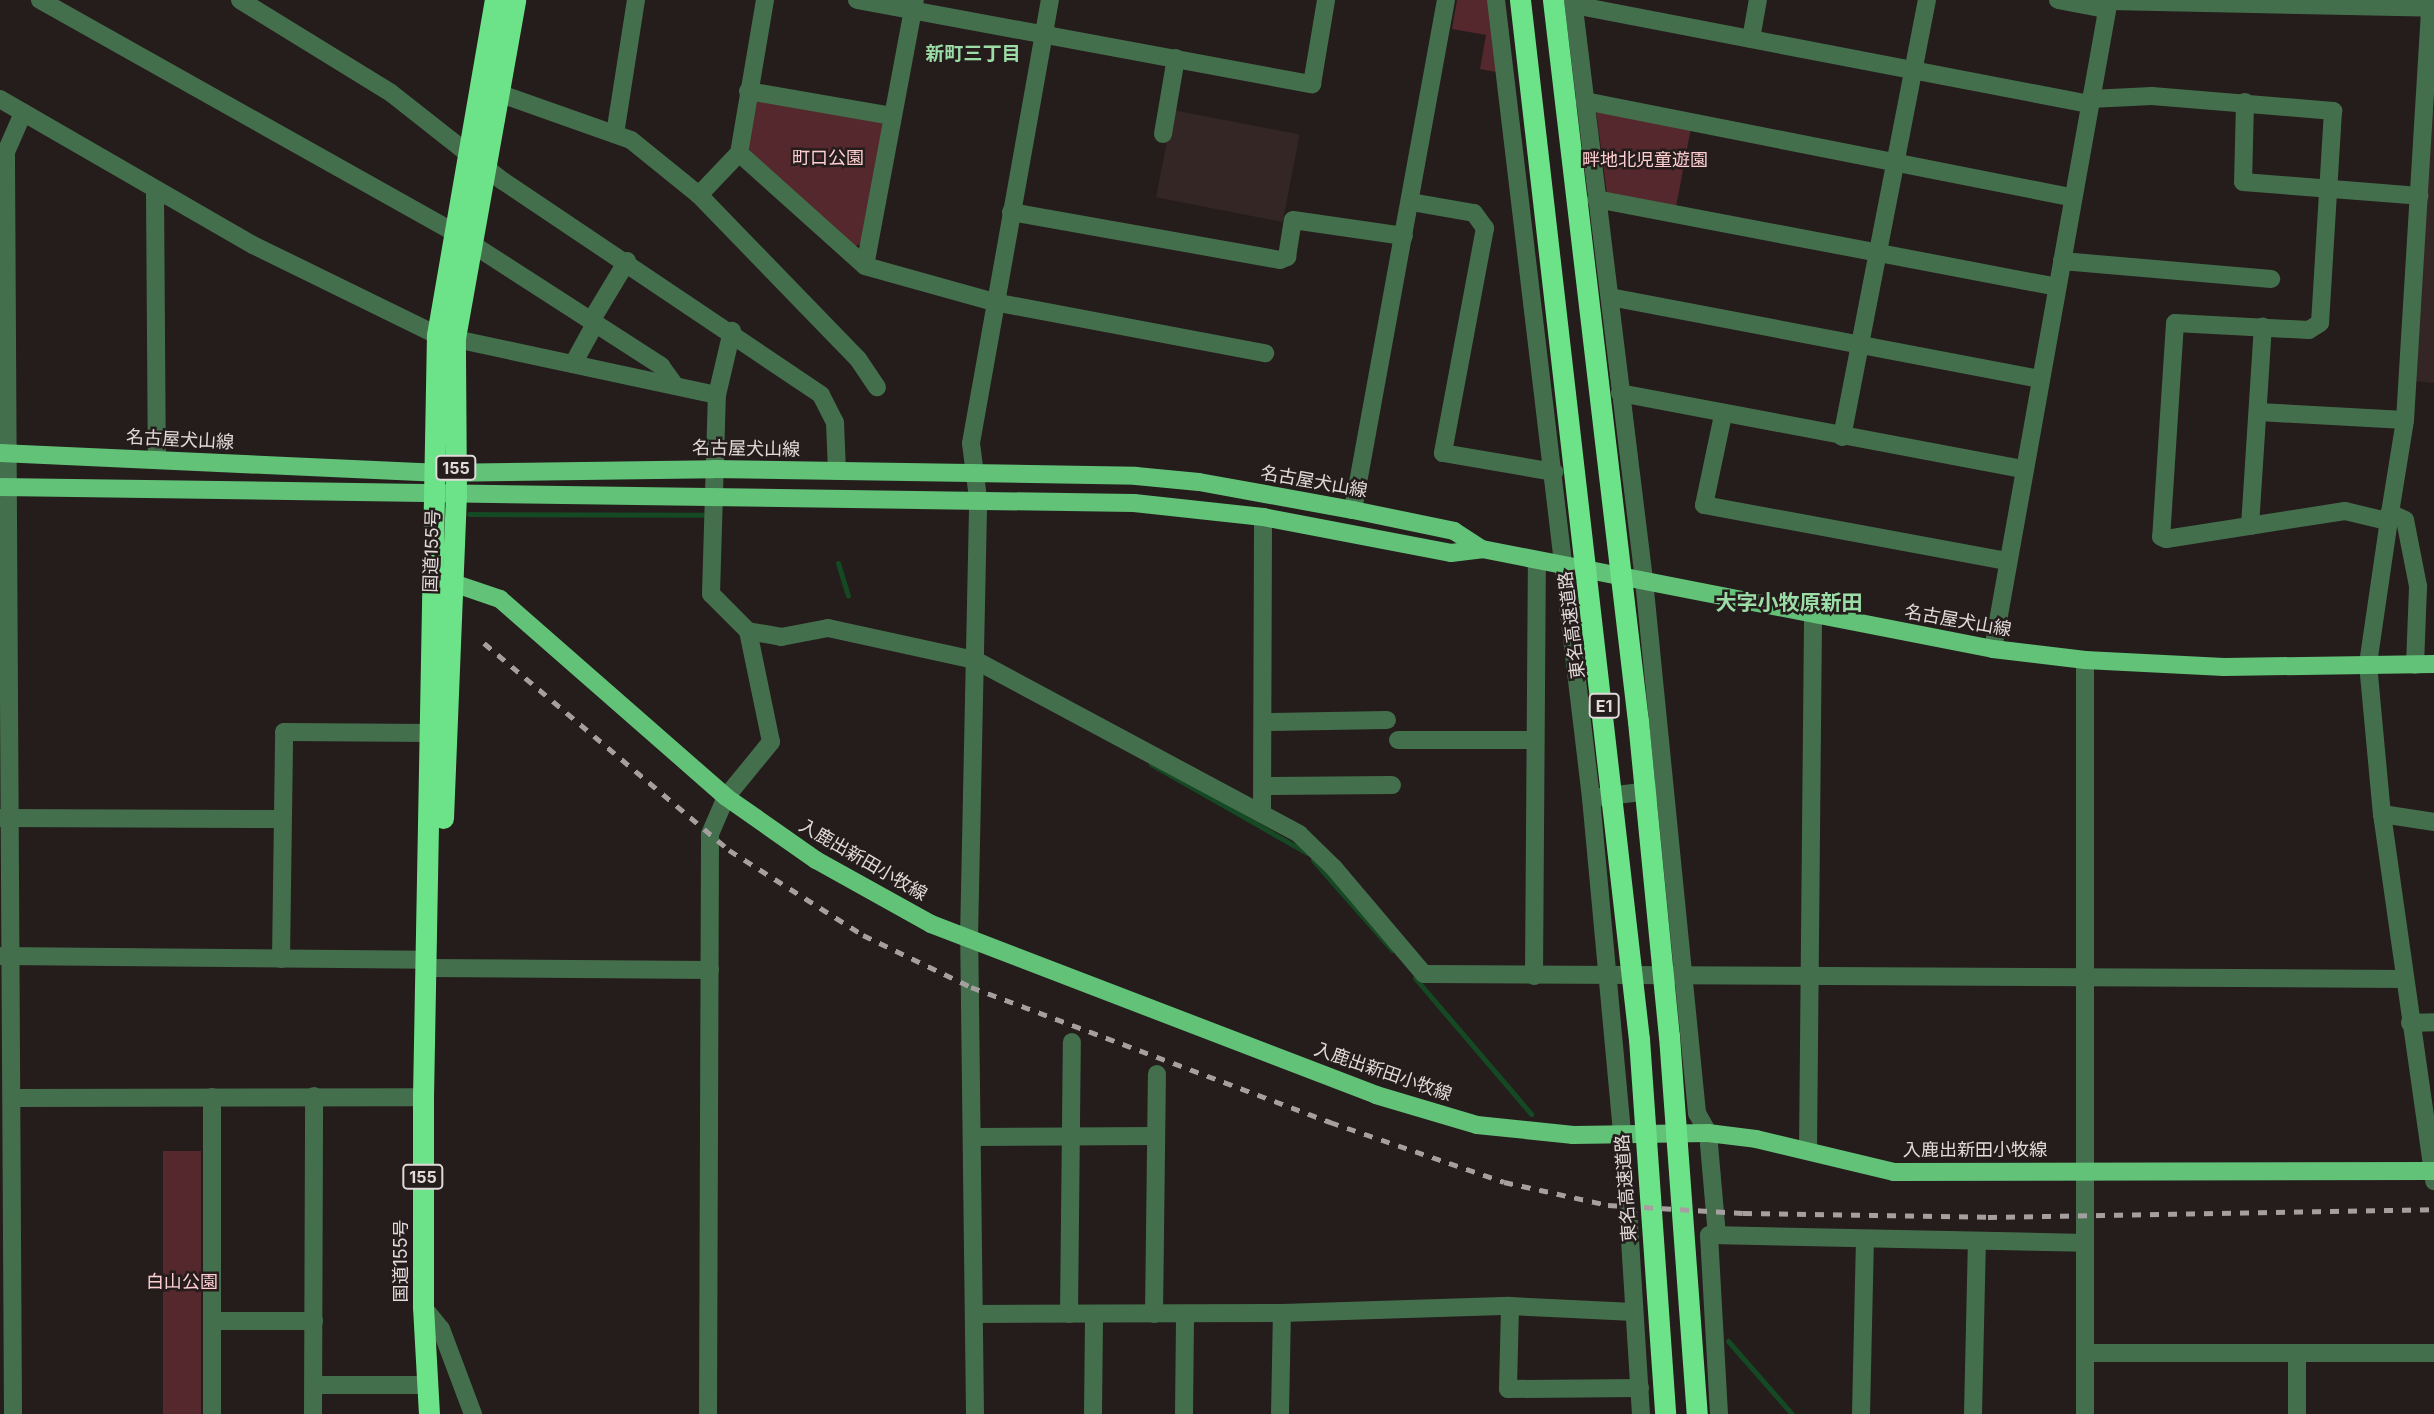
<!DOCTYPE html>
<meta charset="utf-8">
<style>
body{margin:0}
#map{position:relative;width:2434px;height:1414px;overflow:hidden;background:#251c1c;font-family:Inter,"Noto Sans JP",sans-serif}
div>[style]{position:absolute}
.built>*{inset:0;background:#352626;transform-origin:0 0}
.green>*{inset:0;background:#54282c;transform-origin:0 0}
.stream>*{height:5px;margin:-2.5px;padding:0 2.5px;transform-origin:2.5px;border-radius:2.5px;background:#154923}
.minor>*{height:18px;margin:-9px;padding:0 9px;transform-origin:9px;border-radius:9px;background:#446f4c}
.major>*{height:18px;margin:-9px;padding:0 9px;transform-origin:9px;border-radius:9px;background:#62c278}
.highway>*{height:21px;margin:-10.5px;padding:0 10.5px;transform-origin:10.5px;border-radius:10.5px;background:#6de389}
.rail>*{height:5px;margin-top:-2.5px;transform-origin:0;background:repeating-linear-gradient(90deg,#a69f9f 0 9px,transparent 0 18px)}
span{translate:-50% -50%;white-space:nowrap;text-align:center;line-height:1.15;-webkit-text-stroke:5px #251c1c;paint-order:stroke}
.shield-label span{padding:2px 5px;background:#251c1c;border:2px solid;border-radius:5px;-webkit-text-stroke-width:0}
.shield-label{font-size:16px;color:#e1dada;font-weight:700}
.park-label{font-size:18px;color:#feced0}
.street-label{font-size:18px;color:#e1dada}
.neighbourhood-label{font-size:19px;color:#9cdda7;font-weight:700}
.quarter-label{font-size:21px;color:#9cdda7;font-weight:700}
</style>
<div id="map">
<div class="built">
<i style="left:1173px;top:110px;width:129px;height:89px;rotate:11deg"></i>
<i style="clip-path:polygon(2429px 110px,2434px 110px,2434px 383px,2413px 381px)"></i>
</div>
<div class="green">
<i style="clip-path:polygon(1457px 0,1490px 0,1501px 73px,1480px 69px,1486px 35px,1452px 29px)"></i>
<i style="clip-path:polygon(760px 97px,878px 118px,883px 125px,861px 244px,853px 247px,749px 150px,746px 142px,754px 102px)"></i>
<i style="clip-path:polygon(1596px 110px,1691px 128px,1676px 207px,1607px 194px)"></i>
<i style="left:163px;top:1151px;width:38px;height:263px"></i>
</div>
<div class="stream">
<i style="left:469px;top:514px;width:234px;rotate:0.2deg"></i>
<i style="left:838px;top:563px;width:34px;rotate:73deg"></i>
<i style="left:1151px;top:764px;width:180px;rotate:29.7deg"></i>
<i style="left:1313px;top:860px;width:120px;rotate:48.7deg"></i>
<i style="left:1415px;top:978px;width:179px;rotate:49.5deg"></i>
<i style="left:1728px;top:1341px;width:97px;rotate:48.8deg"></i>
</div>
<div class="minor">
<i style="left:40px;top:0;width:476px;rotate:29.3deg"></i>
<i style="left:240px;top:0;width:177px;rotate:31.6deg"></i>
<i style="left:391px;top:93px;width:142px;rotate:38.2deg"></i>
<i style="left:503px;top:181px;width:383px;rotate:33.9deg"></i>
<i style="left:821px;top:395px;width:30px;rotate:63deg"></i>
<i style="left:835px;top:422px;width:49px;rotate:87.7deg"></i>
<i style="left:765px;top:0;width:155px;rotate:99.6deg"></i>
<i style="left:739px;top:153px;width:169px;rotate:41.9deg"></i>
<i style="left:865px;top:266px;width:134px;rotate:15.6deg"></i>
<i style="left:994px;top:302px;width:276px;rotate:10.7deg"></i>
<i style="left:857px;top:0;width:463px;rotate:10.5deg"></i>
<i style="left:1312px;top:84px;width:85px;rotate:-80.5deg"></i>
<i style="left:1496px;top:0;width:804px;rotate:83.21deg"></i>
<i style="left:1591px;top:798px;width:335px;rotate:84.7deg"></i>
<i style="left:1573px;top:0;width:584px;rotate:83.02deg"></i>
<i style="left:1644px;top:580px;width:536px;rotate:84.32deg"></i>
<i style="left:1697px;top:1113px;width:23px;rotate:61deg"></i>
<i style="left:1708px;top:1133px;width:102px;rotate:85deg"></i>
<i style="left:2058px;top:0;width:48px;rotate:10.8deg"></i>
<i style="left:2109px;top:1px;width:325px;rotate:1.2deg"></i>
<i style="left:1574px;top:5px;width:524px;rotate:10.88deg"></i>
<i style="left:1751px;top:39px;width:40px;rotate:-80deg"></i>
<i style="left:748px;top:91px;width:147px;rotate:9.8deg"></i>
<i style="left:498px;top:93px;width:141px;rotate:19.5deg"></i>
<i style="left:631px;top:140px;width:87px;rotate:39deg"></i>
<i style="left:699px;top:195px;width:58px;rotate:-46.4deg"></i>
<i style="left:0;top:99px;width:292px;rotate:30deg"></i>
<i style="left:253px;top:245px;width:205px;rotate:26.1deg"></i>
<i style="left:437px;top:335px;width:286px;rotate:12.1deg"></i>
<i style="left:2090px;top:99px;width:62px;rotate:-2.8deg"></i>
<i style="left:2152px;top:96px;width:182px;rotate:4.7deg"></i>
<i style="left:2333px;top:111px;width:212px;rotate:93.5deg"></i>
<i style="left:2320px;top:323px;width:13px;rotate:148deg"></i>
<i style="left:2309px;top:330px;width:134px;rotate:-177deg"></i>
<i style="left:2175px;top:323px;width:214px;rotate:93.7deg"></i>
<i style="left:2161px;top:537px;width:5px;rotate:22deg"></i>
<i style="left:2166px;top:539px;width:181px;rotate:-8.9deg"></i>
<i style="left:2345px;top:511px;width:43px;rotate:13.4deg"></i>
<i style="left:1585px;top:101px;width:495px;rotate:11.2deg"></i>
<i style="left:2245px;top:102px;width:80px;rotate:91.4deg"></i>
<i style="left:2243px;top:182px;width:177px;rotate:4.5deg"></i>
<i style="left:615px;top:134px;width:136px;rotate:-81.1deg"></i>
<i style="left:1163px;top:134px;width:77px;rotate:-80.3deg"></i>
<i style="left:155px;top:192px;width:268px;rotate:89.6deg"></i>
<i style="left:699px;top:195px;width:228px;rotate:45.9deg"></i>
<i style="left:858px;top:359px;width:34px;rotate:56deg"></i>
<i style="left:1596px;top:199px;width:468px;rotate:10.8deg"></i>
<i style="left:1411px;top:202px;width:64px;rotate:9.9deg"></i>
<i style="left:1474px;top:213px;width:19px;rotate:54deg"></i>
<i style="left:1485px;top:228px;width:229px;rotate:100.6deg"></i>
<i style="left:1443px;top:453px;width:113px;rotate:9.7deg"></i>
<i style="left:1011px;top:212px;width:273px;rotate:10.1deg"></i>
<i style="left:1280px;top:260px;width:8px;rotate:-23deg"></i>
<i style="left:1287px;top:257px;width:37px;rotate:-81deg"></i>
<i style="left:1293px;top:220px;width:112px;rotate:8.2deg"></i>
<i style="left:472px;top:244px;width:225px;rotate:32.8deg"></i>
<i style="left:661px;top:366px;width:24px;rotate:54deg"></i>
<i style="left:2062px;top:261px;width:210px;rotate:4.9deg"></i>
<i style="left:865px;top:266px;width:271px;rotate:-79.4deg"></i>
<i style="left:1610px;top:297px;width:437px;rotate:10.8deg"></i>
<i style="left:591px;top:321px;width:70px;rotate:-59deg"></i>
<i style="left:573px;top:364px;width:46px;rotate:-61.2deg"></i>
<i style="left:1620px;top:393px;width:410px;rotate:10.7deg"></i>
<i style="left:2258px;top:412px;width:147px;rotate:3.1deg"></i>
<i style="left:1723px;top:415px;width:92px;rotate:101.9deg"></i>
<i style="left:1704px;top:505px;width:307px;rotate:10.5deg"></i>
<i style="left:1842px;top:437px;width:445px;rotate:-79deg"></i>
<i style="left:1353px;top:510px;width:518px;rotate:-79.67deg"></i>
<i style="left:2390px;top:513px;width:153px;rotate:98.3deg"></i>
<i style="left:2368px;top:664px;width:151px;rotate:84.7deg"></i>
<i style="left:2382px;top:814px;width:371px;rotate:81.9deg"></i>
<i style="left:2250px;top:526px;width:200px;rotate:-86.3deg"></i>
<i style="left:748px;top:631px;width:34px;rotate:10deg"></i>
<i style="left:781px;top:637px;width:48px;rotate:-10.8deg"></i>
<i style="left:828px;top:628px;width:150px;rotate:12.3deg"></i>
<i style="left:975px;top:660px;width:368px;rotate:28.2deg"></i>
<i style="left:1299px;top:834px;width:49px;rotate:44.2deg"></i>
<i style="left:1334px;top:868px;width:139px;rotate:49.7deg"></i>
<i style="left:1424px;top:974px;width:981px;rotate:0.29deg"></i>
<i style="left:1993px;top:649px;width:659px;rotate:-79.87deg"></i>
<i style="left:2415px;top:665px;width:79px;rotate:-87.8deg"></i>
<i style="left:2418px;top:586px;width:67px;rotate:-101.1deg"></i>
<i style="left:2405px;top:520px;width:17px;rotate:-155deg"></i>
<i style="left:2390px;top:513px;width:94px;rotate:-80.8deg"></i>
<i style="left:2405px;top:420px;width:421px;rotate:-86.5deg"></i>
<i style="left:1263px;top:722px;width:124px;rotate:-0.9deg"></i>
<i style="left:1398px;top:740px;width:136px"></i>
<i style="left:1263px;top:786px;width:129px;rotate:-0.4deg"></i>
<i style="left:1599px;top:797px;width:60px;rotate:-6.7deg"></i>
<i style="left:1262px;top:814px;width:297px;rotate:-89.8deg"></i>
<i style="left:2382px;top:814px;width:53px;rotate:8.7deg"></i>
<i style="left:0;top:818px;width:282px;rotate:0.2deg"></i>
<i style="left:0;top:956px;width:426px;rotate:0.5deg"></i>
<i style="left:281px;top:959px;width:227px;rotate:-89.2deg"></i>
<i style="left:284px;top:732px;width:148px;rotate:0.4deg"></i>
<i style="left:425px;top:968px;width:285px;rotate:0.4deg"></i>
<i style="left:1534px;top:976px;width:416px;rotate:-89.6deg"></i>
<i style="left:2410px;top:1023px;width:24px;rotate:-2deg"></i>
<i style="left:12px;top:1098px;width:411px;rotate:-0.1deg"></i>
<i style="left:973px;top:1137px;width:183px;rotate:-0.3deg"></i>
<i style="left:1808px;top:1151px;width:535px;rotate:-89.46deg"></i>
<i style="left:1628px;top:1208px;width:206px;rotate:86.4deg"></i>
<i style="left:1510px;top:1306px;width:83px;rotate:91.4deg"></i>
<i style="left:1508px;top:1389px;width:132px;rotate:-0.4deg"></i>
<i style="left:423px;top:1307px;width:28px;rotate:51deg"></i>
<i style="left:441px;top:1329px;width:91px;rotate:69.4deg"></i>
<i style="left:976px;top:1314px;width:306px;rotate:-0.2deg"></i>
<i style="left:1282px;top:1313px;width:228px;rotate:-1.8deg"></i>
<i style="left:1510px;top:1306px;width:124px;rotate:2.8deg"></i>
<i style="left:1069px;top:1314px;width:272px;rotate:-89.4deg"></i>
<i style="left:1154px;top:1314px;width:240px;rotate:-89.3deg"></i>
<i style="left:212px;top:1321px;width:102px"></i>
<i style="left:2085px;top:1353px;width:349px"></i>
<i style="left:314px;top:1385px;width:112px"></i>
<i style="left:13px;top:1414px;width:1262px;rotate:-90.32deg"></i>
<i style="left:6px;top:152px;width:43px;rotate:-66.4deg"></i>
<i style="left:212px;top:1414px;width:317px;rotate:-90deg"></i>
<i style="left:313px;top:1414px;width:318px;rotate:-89.8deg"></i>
<i style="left:708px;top:1414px;width:580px;rotate:-89.8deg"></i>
<i style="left:710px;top:834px;width:40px;rotate:-66.6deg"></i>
<i style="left:726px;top:797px;width:71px;rotate:-50.7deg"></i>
<i style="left:771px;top:742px;width:113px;rotate:-101.7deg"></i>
<i style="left:748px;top:631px;width:52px;rotate:-135deg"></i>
<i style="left:711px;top:594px;width:199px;rotate:-88.3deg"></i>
<i style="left:717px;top:395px;width:66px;rotate:-76.8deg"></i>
<i style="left:975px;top:1414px;width:476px;rotate:-90.7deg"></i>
<i style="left:969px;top:938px;width:440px;rotate:-88.8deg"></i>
<i style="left:978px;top:498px;width:55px;rotate:-97.3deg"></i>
<i style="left:971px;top:443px;width:450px;rotate:-79.9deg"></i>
<i style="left:1093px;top:1414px;width:100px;rotate:-89.4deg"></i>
<i style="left:1184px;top:1414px;width:100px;rotate:-89.4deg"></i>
<i style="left:1280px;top:1414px;width:101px;rotate:-88.9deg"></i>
<i style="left:1719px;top:1414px;width:179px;rotate:-93.2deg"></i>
<i style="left:1709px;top:1235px;width:376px;rotate:1.2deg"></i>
<i style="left:1861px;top:1414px;width:174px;rotate:-88.7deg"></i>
<i style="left:1973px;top:1414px;width:172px;rotate:-88.7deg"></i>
<i style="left:2085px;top:1414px;width:754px;rotate:-90deg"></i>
<i style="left:2297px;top:1414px;width:59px;rotate:-90deg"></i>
</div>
<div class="major">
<i style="left:0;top:453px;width:436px;rotate:2.6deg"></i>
<i style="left:436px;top:473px;width:277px;rotate:-0.8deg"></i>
<i style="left:713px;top:469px;width:423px;rotate:0.9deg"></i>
<i style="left:1136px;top:476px;width:63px;rotate:5.4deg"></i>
<i style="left:1199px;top:482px;width:157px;rotate:10.3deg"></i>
<i style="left:1353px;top:510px;width:103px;rotate:11.7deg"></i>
<i style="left:1454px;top:531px;width:33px;rotate:33deg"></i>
<i style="left:0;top:487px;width:1134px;rotate:0.81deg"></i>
<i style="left:1134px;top:503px;width:130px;rotate:6.2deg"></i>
<i style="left:1263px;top:517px;width:191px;rotate:10.8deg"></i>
<i style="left:1451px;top:553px;width:31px;rotate:-7deg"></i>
<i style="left:1482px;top:549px;width:521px;rotate:11.07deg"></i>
<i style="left:1993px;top:649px;width:93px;rotate:6.8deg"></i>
<i style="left:2085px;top:660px;width:139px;rotate:2.9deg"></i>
<i style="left:2224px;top:667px;width:210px;rotate:-0.8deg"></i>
<i style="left:453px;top:583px;width:50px;rotate:18.8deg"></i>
<i style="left:500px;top:599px;width:300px;rotate:41.2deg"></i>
<i style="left:726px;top:797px;width:110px;rotate:35deg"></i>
<i style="left:816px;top:860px;width:132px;rotate:29.1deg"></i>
<i style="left:931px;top:924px;width:477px;rotate:21deg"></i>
<i style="left:1376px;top:1095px;width:105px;rotate:16.5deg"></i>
<i style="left:1477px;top:1125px;width:97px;rotate:5.9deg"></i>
<i style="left:1573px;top:1135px;width:135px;rotate:-0.8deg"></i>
<i style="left:1708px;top:1133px;width:48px;rotate:7.1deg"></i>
<i style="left:1756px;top:1139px;width:142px;rotate:13.4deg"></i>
<i style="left:1894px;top:1172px;width:540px;rotate:-0.11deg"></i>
</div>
<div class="highway">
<i style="left:1520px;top:0;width:1046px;rotate:83.47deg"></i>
<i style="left:1639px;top:1039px;width:376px;rotate:86deg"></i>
<i style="left:1553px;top:0;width:726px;rotate:83.28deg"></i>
<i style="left:1638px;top:721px;width:317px;rotate:84.4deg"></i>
<i style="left:1669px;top:1036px;width:379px;rotate:85.8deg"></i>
<i style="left:443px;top:818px;width:321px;rotate:-87.7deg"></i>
<i style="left:456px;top:497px;width:159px;rotate:-90.4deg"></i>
<i style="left:455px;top:338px;width:343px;rotate:-79.9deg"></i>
<i style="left:429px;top:1414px;width:107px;rotate:-93.2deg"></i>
<i style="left:423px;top:1307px;width:210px;rotate:-90deg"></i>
<i style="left:423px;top:1097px;width:762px;rotate:-88.95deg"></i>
<i style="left:437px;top:335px;width:340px;rotate:-80.2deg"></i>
</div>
<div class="rail">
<i style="left:484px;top:643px;width:321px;rotate:40.2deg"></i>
<i style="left:729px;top:850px;width:159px;rotate:32.4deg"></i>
<i style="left:863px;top:935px;width:120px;rotate:25.7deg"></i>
<i style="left:971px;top:987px;width:384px;rotate:20.6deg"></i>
<i style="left:1330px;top:1122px;width:184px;rotate:19deg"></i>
<i style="left:1504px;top:1182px;width:107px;rotate:12.5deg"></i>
<i style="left:1608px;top:1205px;width:135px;rotate:3.4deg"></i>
<i style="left:1743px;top:1213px;width:245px;rotate:0.9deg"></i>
<i style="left:1988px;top:1217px;width:446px;rotate:-1deg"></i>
</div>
<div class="shield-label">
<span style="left:456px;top:468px">155</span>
<span style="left:1604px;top:706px">E1</span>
<span style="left:423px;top:1177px">155</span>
</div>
<div class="park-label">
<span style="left:828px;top:158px">町口公園</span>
<span style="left:1645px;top:160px">畔地北児童遊園</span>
<span style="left:182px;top:1282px">白山公園</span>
</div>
<div class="street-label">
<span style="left:180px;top:440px;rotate:3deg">名古屋犬山線</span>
<span style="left:746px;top:449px;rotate:1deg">名古屋犬山線</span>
<span style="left:1314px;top:482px;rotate:10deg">名古屋犬山線</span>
<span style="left:432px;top:551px;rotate:-88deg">国道155号</span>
<span style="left:1958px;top:621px;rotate:10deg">名古屋犬山線</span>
<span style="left:1572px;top:625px;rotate:-97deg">東名高速道路</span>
<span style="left:863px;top:860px;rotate:30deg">入鹿出新田小牧線</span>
<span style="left:1383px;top:1072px;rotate:19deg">入鹿出新田小牧線</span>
<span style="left:1975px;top:1150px">入鹿出新田小牧線</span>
<span style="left:1626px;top:1188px;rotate:-94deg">東名高速道路</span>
<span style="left:401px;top:1261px;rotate:-90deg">国道155号</span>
</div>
<div class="neighbourhood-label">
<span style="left:973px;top:54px">新町三丁目</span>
</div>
<div class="quarter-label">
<span style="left:1789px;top:603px">大字小牧原新田</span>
</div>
</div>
